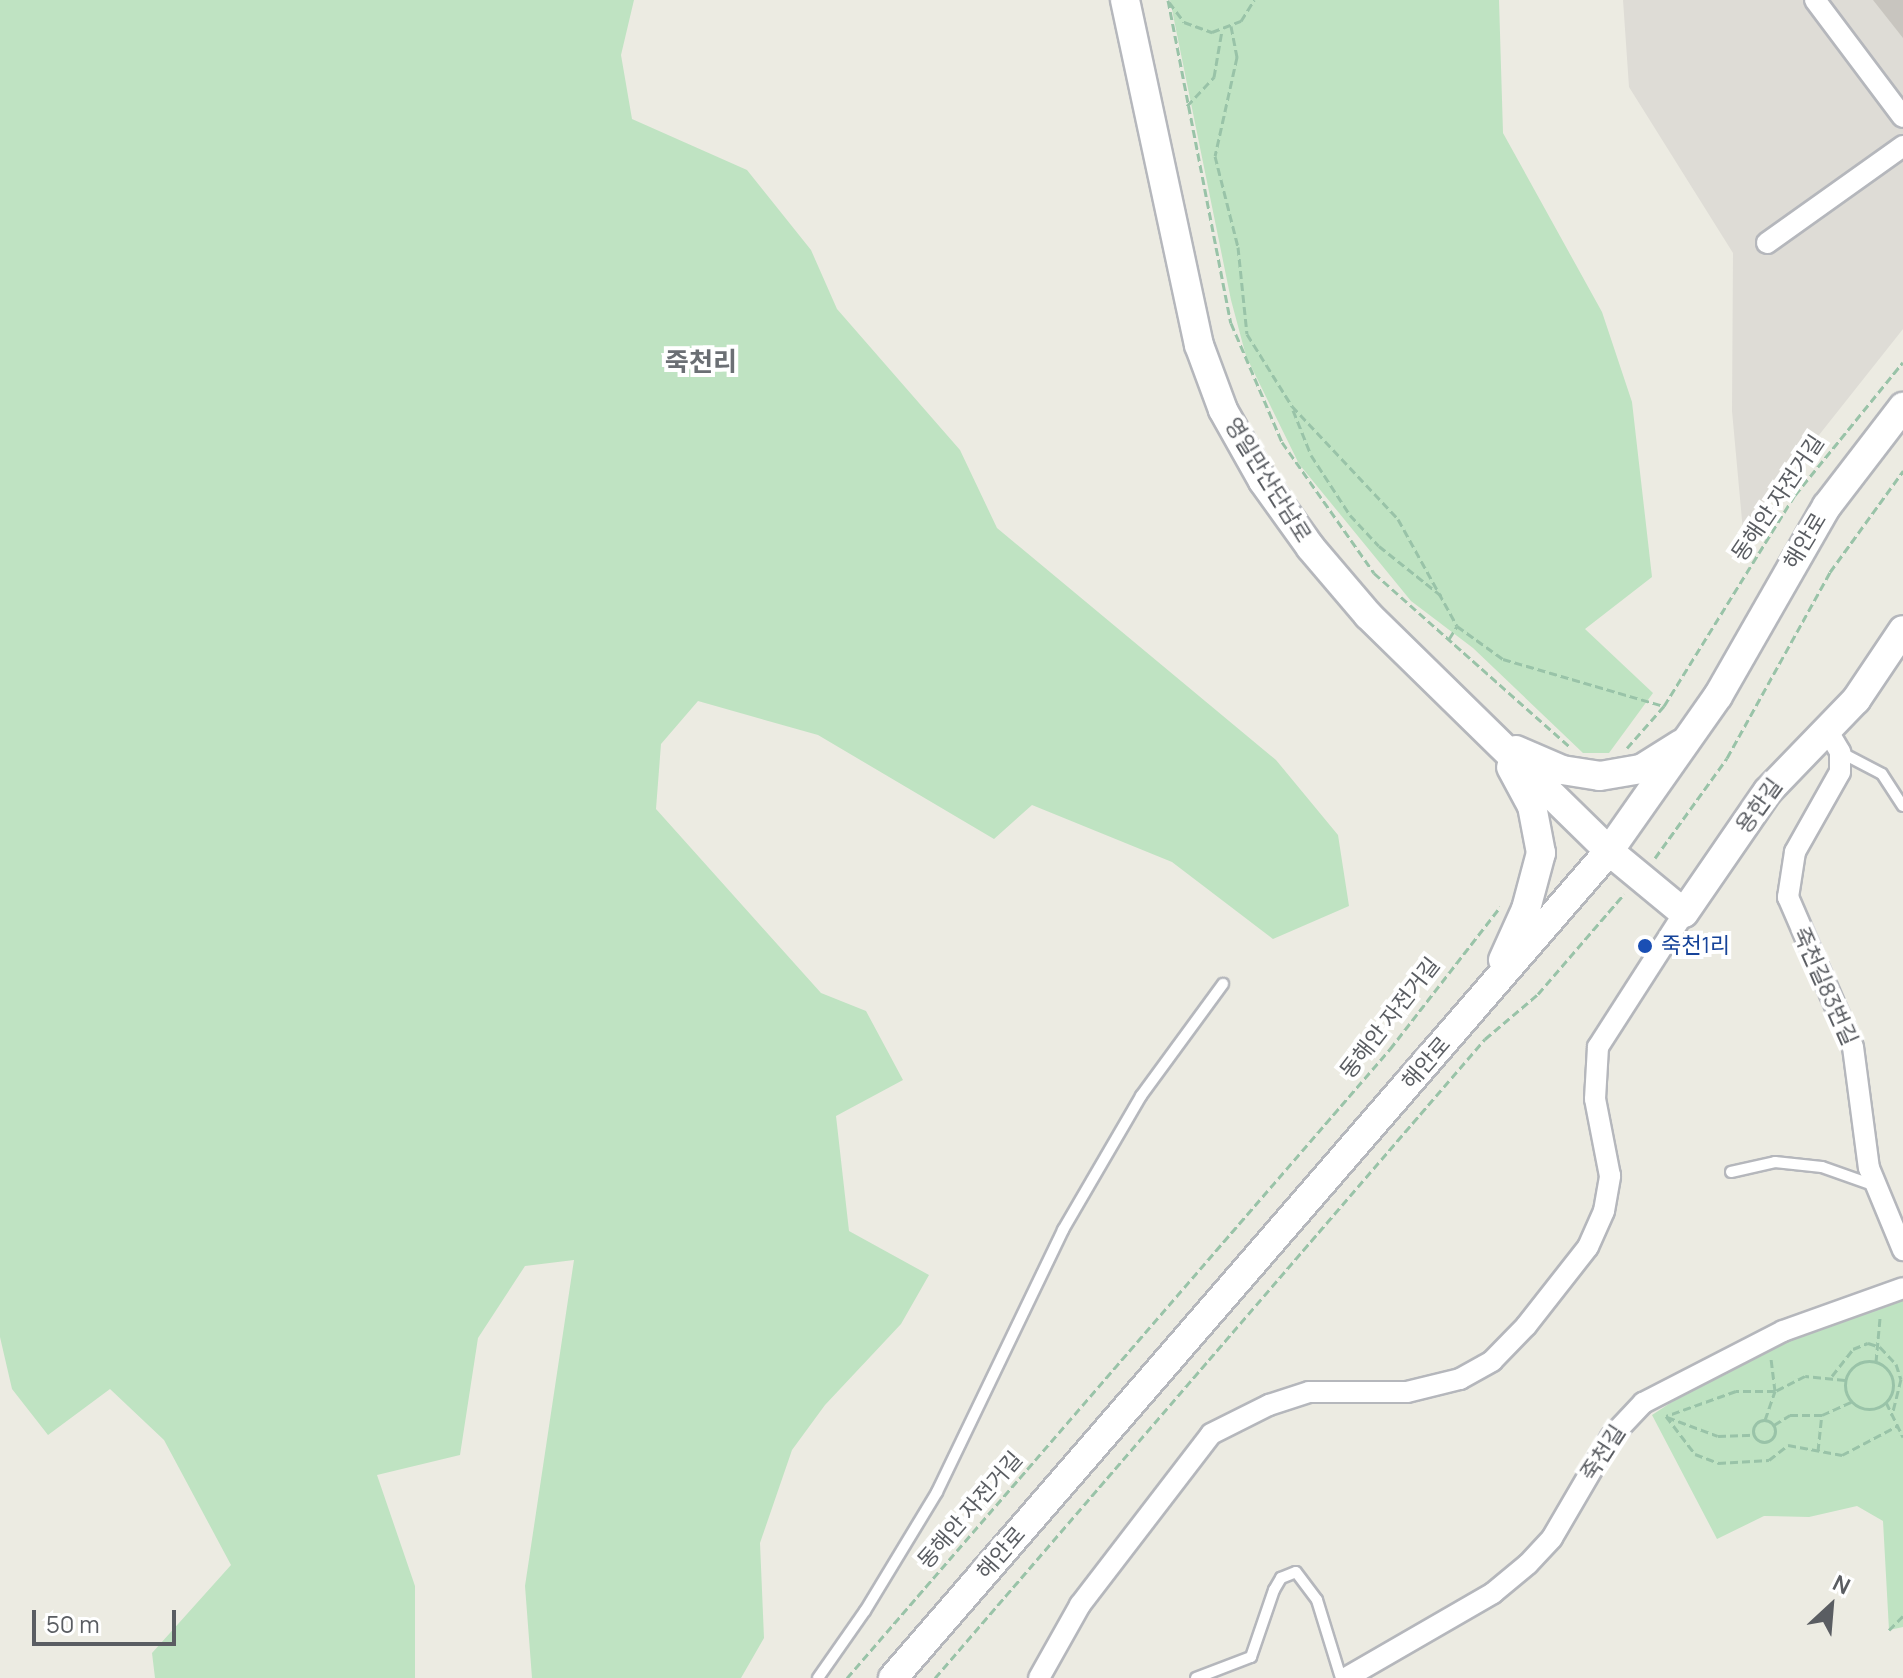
<!DOCTYPE html>
<meta charset="utf-8">
<style>
body{margin:0}
#map{position:relative;width:1903px;height:1678px;overflow:hidden;background:#ecebe2;font-family:Manrope,"Noto Sans KR",sans-serif}
div>[style]{position:absolute}
.industrial>*{inset:0;background:#dedcd6}
.green>*{inset:0;background:#bfe3c2}
.building>*{inset:0;background:#c8c5bf}
.path>*{height:3px;margin-top:-1.5px;transform-origin:0;background:repeating-linear-gradient(90deg,#99c3a8 0 8px,transparent 0 12px)}
.path>.ring{margin:-1.5px;padding:0;box-sizing:content-box;background:none;border:3px solid #99c3a8;border-radius:50%}
.roads{filter:drop-shadow(2px 0 #b5b7bc) drop-shadow(-2px 0 #b5b7bc) drop-shadow(0 2px #b5b7bc) drop-shadow(0 -2px #b5b7bc)}
.lane>*{height:10px;margin:-5px;padding:0 5px;transform-origin:5px;border-radius:5px;background:#fff}
.street>*{height:20px;margin:-10px;padding:0 10px;transform-origin:10px;border-radius:10px;background:#fff}
.secondary>*{height:28px;margin:-14px;padding:0 14px;transform-origin:14px;border-radius:14px;background:#fff}
.dots>*{width:22px;height:22px;translate:-50% -50%;box-sizing:border-box;border:4px solid #fff;border-radius:50%}
span{translate:-50% -50%;white-space:nowrap;text-align:center;line-height:1.15;-webkit-text-stroke:8px #fff;paint-order:stroke}
.street-label{font-size:22px;color:#5a5d62}
.transit-label{font-size:22px;color:#164399}
.left{translate:0 -50%;text-align:left}
.quarter-label{font-size:26px;color:#6b6f74;font-weight:700}
.north{position:absolute;left:1791px;top:1566px;width:80px;height:80px;-webkit-text-stroke:6px #fff;paint-order:stroke;rotate:26deg;font-size:22px;font-weight:700;line-height:32px;text-align:center;color:#5a5d62}
.north::after{content:'';display:block;margin:auto;width:28px;height:36px;background:#5a5d62;clip-path:polygon(50% 0,100% 100%,50% 72%,0 100%)}
.scale{position:absolute;left:32px;top:1610px;width:144px;height:36px;box-sizing:border-box;border:4px solid #5a5d62;border-top:0;padding-left:10px;font-size:24px;line-height:28px;white-space:nowrap;color:#5a5d62;-webkit-text-stroke:6px #fff;paint-order:stroke}
</style>
<div id="map">
<div class="industrial">
<i style="clip-path:polygon(1623px 0,1903px 0,1903px 329px,1743px 531px,1732px 411px,1733px 253px,1629px 87px)"></i>
</div>
<div class="green">
<i style="clip-path:polygon(0 0,634px 0,621px 55px,632px 119px,747px 170px,811px 250px,837px 309px,960px 450px,997px 528px,1276px 760px,1338px 835px,1349px 906px,1273px 939px,1172px 862px,1032px 805px,994px 839px,818px 735px,698px 701px,661px 744px,656px 809px,821px 993px,866px 1011px,903px 1080px,836px 1116px,849px 1231px,929px 1275px,901px 1324px,825px 1405px,792px 1450px,760px 1543px,764px 1638px,741px 1678px,532px 1678px,525px 1586px,574px 1260px,525px 1266px,478px 1338px,460px 1455px,377px 1475px,415px 1586px,415px 1678px,155px 1678px,152px 1653px,231px 1565px,164px 1440px,110px 1389px,48px 1435px,12px 1389px,0 1337px)"></i>
<i style="clip-path:polygon(1170px 0,1499px 0,1503px 133px,1602px 312px,1632px 402px,1652px 577px,1585px 629px,1653px 693px,1609px 753px,1583px 753px,1473px 648px,1411px 601px,1299px 464px,1246px 356px,1231px 300px)"></i>
<i style="clip-path:polygon(1903px 1294px,1903px 1627px,1889px 1630px,1883px 1521px,1857px 1506px,1809px 1517px,1764px 1516px,1717px 1539px,1652px 1415px,1716px 1373px,1836px 1315px)"></i>
</div>
<div class="building">
<i style="clip-path:polygon(1873px 0,1903px 0,1903px 38px)"></i>
</div>
<div class="path">
<i style="left:1168px;top:0;width:329px;rotate:79deg"></i>
<i style="left:1231px;top:323px;width:129px;rotate:66.8deg"></i>
<i style="left:1282px;top:442px;width:160px;rotate:54.9deg"></i>
<i style="left:1374px;top:573px;width:262px;rotate:41.6deg"></i>
<i style="left:1169px;top:2px;width:25px;rotate:53deg"></i>
<i style="left:1184px;top:22px;width:30px;rotate:20deg"></i>
<i style="left:1212px;top:32px;width:31px;rotate:-21deg"></i>
<i style="left:1241px;top:21px;width:25px;rotate:-58deg"></i>
<i style="left:1231px;top:26px;width:32px;rotate:79deg"></i>
<i style="left:1237px;top:57px;width:101px;rotate:102.5deg"></i>
<i style="left:1215px;top:156px;width:94px;rotate:75.8deg"></i>
<i style="left:1238px;top:247px;width:87px;rotate:84.1deg"></i>
<i style="left:1247px;top:334px;width:85px;rotate:58deg"></i>
<i style="left:1292px;top:406px;width:155px;rotate:46.8deg"></i>
<i style="left:1398px;top:519px;width:122px;rotate:61.1deg"></i>
<i style="left:1187px;top:106px;width:40px;rotate:-47deg"></i>
<i style="left:1214px;top:77px;width:48px;rotate:-80.3deg"></i>
<i style="left:1293px;top:410px;width:48px;rotate:68.2deg"></i>
<i style="left:1311px;top:455px;width:72px;rotate:57deg"></i>
<i style="left:1350px;top:515px;width:42px;rotate:46.9deg"></i>
<i style="left:1379px;top:546px;width:82px;rotate:38.6deg"></i>
<i style="left:1449px;top:639px;width:15px;rotate:-58deg"></i>
<i style="left:1457px;top:626px;width:57px;rotate:35.7deg"></i>
<i style="left:1503px;top:659px;width:168px;rotate:16.3deg"></i>
<i style="left:1627px;top:748px;width:56px;rotate:-48.6deg"></i>
<i style="left:1664px;top:706px;width:248px;rotate:-58.2deg"></i>
<i style="left:1795px;top:495px;width:171px;rotate:-50.9deg"></i>
<i style="left:1655px;top:858px;width:123px;rotate:-54.2deg"></i>
<i style="left:1727px;top:758px;width:213px;rotate:-61deg"></i>
<i style="left:1830px;top:572px;width:125px;rotate:-54.1deg"></i>
<i class="ring" style="left:1845px;top:1361px;width:45px;height:45px"></i>
<i style="left:1876px;top:1362px;width:44px;rotate:-84.8deg"></i>
<i style="left:1832px;top:1376px;width:34px;rotate:-52deg"></i>
<i style="left:1853px;top:1349px;width:16px;rotate:-22deg"></i>
<i style="left:1868px;top:1343px;width:13px;rotate:18deg"></i>
<i style="left:1880px;top:1347px;width:23px;rotate:47deg"></i>
<i style="left:1896px;top:1364px;width:16px;rotate:72deg"></i>
<i style="left:1901px;top:1379px;width:38px;rotate:104deg"></i>
<i style="left:1845px;top:1380px;width:40px;rotate:-174.3deg"></i>
<i style="left:1805px;top:1376px;width:34px;rotate:153deg"></i>
<i style="left:1775px;top:1391px;width:39px;rotate:180deg"></i>
<i style="left:1736px;top:1391px;width:74px;rotate:160.3deg"></i>
<i style="left:1666px;top:1416px;width:48px;rotate:52.7deg"></i>
<i style="left:1695px;top:1454px;width:25px;rotate:21deg"></i>
<i style="left:1718px;top:1463px;width:51px;rotate:-3.4deg"></i>
<i style="left:1769px;top:1460px;width:24px;rotate:-38deg"></i>
<i style="left:1788px;top:1445px;width:55px;rotate:10.5deg"></i>
<i style="left:1842px;top:1455px;width:62px;rotate:-27.8deg"></i>
<i style="left:1886px;top:1402px;width:39px;rotate:64deg"></i>
<i style="left:1667px;top:1417px;width:54px;rotate:20.4deg"></i>
<i style="left:1718px;top:1436px;width:36px;rotate:-2deg"></i>
<i class="ring" style="left:1753px;top:1420px;width:19px;height:19px"></i>
<i style="left:1765px;top:1420px;width:31px;rotate:-71deg"></i>
<i style="left:1775px;top:1391px;width:33px;rotate:-97deg"></i>
<i style="left:1774px;top:1425px;width:19px;rotate:-32deg"></i>
<i style="left:1790px;top:1415px;width:32px"></i>
<i style="left:1822px;top:1415px;width:32px;rotate:-24deg"></i>
<i style="left:1818px;top:1451px;width:36px;rotate:-84deg"></i>
<i style="left:1889px;top:1630px;width:20px;rotate:-45deg"></i>
<i style="left:847px;top:1678px;width:831px;rotate:-49.2deg"></i>
<i style="left:1390px;top:1049px;width:180px;rotate:-52.2deg"></i>
<i style="left:935px;top:1678px;width:843px;rotate:-49.28deg"></i>
<i style="left:1485px;top:1039px;width:70px;rotate:-40.3deg"></i>
<i style="left:1538px;top:994px;width:132px;rotate:-49.3deg"></i>
</div>
<div class="roads">
<div class="lane">
<i style="left:1840px;top:752px;width:47px;rotate:27.6deg"></i>
<i style="left:1882px;top:774px;width:38px;rotate:57deg"></i>
<i style="left:1731px;top:1172px;width:45px;rotate:-12.8deg"></i>
<i style="left:1775px;top:1162px;width:47px;rotate:6.1deg"></i>
<i style="left:1822px;top:1167px;width:54px;rotate:19.4deg"></i>
<i style="left:818px;top:1678px;width:82px;rotate:-55deg"></i>
<i style="left:865px;top:1611px;width:139px;rotate:-58.8deg"></i>
<i style="left:937px;top:1492px;width:291px;rotate:-64.3deg"></i>
<i style="left:1063px;top:1230px;width:155px;rotate:-59.8deg"></i>
<i style="left:1141px;top:1096px;width:139px;rotate:-53.8deg"></i>
<i style="left:1196px;top:1678px;width:59px;rotate:-20.9deg"></i>
<i style="left:1251px;top:1657px;width:71px;rotate:-71.1deg"></i>
<i style="left:1274px;top:1590px;width:14px;rotate:-60deg"></i>
<i style="left:1281px;top:1578px;width:16px;rotate:-22deg"></i>
<i style="left:1296px;top:1572px;width:35px;rotate:53deg"></i>
<i style="left:1317px;top:1600px;width:82px;rotate:72.9deg"></i>
</div>
<div class="street">
<i style="left:1815px;top:0;width:146px;rotate:53.1deg"></i>
<i style="left:1767px;top:243px;width:167px;rotate:-35.5deg"></i>
<i style="left:1827px;top:730px;width:26px;rotate:59deg"></i>
<i style="left:1840px;top:752px;width:20px;rotate:90deg"></i>
<i style="left:1840px;top:772px;width:92px;rotate:119.4deg"></i>
<i style="left:1795px;top:852px;width:46px;rotate:98.8deg"></i>
<i style="left:1788px;top:897px;width:163px;rotate:66.6deg"></i>
<i style="left:1853px;top:1047px;width:122px;rotate:82.5deg"></i>
<i style="left:1869px;top:1168px;width:89px;rotate:67.5deg"></i>
<i style="left:1039px;top:1678px;width:84px;rotate:-60.7deg"></i>
<i style="left:1080px;top:1605px;width:215px;rotate:-52.5deg"></i>
<i style="left:1211px;top:1434px;width:65px;rotate:-26.6deg"></i>
<i style="left:1269px;top:1405px;width:42px;rotate:-18deg"></i>
<i style="left:1309px;top:1392px;width:98px"></i>
<i style="left:1407px;top:1392px;width:55px;rotate:-13.8deg"></i>
<i style="left:1460px;top:1379px;width:37px;rotate:-29deg"></i>
<i style="left:1492px;top:1361px;width:49px;rotate:-45.8deg"></i>
<i style="left:1526px;top:1326px;width:100px;rotate:-51.9deg"></i>
<i style="left:1588px;top:1247px;width:39px;rotate:-66deg"></i>
<i style="left:1604px;top:1211px;width:36px;rotate:-80deg"></i>
<i style="left:1610px;top:1176px;width:78px;rotate:-101deg"></i>
<i style="left:1595px;top:1099px;width:52px;rotate:-86.7deg"></i>
<i style="left:1598px;top:1047px;width:159px;rotate:-57.3deg"></i>
<i style="left:1346px;top:1678px;width:170px;rotate:-30deg"></i>
<i style="left:1493px;top:1593px;width:45px;rotate:-39.6deg"></i>
<i style="left:1528px;top:1564px;width:35px;rotate:-47deg"></i>
<i style="left:1552px;top:1538px;width:117px;rotate:-59.7deg"></i>
<i style="left:1611px;top:1437px;width:47px;rotate:-46.7deg"></i>
<i style="left:1643px;top:1403px;width:157px;rotate:-27.2deg"></i>
<i style="left:1783px;top:1331px;width:127px;rotate:-19.7deg"></i>
</div>
<div class="secondary">
<i style="left:1125px;top:0;width:353px;rotate:77.9deg"></i>
<i style="left:1199px;top:345px;width:69px;rotate:69.7deg"></i>
<i style="left:1223px;top:410px;width:81px;rotate:60.6deg"></i>
<i style="left:1263px;top:481px;width:82px;rotate:54.4deg"></i>
<i style="left:1311px;top:548px;width:88px;rotate:49.6deg"></i>
<i style="left:1368px;top:615px;width:337px;rotate:44.4deg"></i>
<i style="left:1609px;top:851px;width:97px;rotate:39.6deg"></i>
<i style="left:1684px;top:913px;width:148px;rotate:-55.5deg"></i>
<i style="left:1768px;top:791px;width:127px;rotate:-46deg"></i>
<i style="left:1856px;top:700px;width:84px;rotate:-56.1deg"></i>
<i style="left:1516px;top:750px;width:50px;rotate:23.5deg"></i>
<i style="left:1562px;top:770px;width:38px;rotate:9deg"></i>
<i style="left:1600px;top:776px;width:42px;rotate:-9.7deg"></i>
<i style="left:1641px;top:769px;width:47px;rotate:-32deg"></i>
<i style="left:1503px;top:960px;width:56px;rotate:-65.7deg"></i>
<i style="left:1526px;top:909px;width:58px;rotate:-75deg"></i>
<i style="left:1541px;top:853px;width:48px;rotate:-100.8deg"></i>
<i style="left:1532px;top:806px;width:44px;rotate:-118.3deg"></i>
<i style="left:893px;top:1678px;width:1094px;rotate:-49.11deg"></i>
<i style="left:1609px;top:851px;width:189px;rotate:-54.9deg"></i>
<i style="left:1718px;top:696px;width:219px;rotate:-60.2deg"></i>
<i style="left:1827px;top:506px;width:125px;rotate:-52.5deg"></i>
</div>
</div>
<div class="dots">
<i style="left:1645px;top:946px;background:#1a4fb4"></i>
</div>
<div class="street-label">
<span style="left:1268px;top:480px;rotate:58deg">영일만산단남로</span>
<span style="left:1778px;top:498px;rotate:-56deg">동해안 자전거길</span>
<span style="left:1805px;top:541px;rotate:-59deg">해안로</span>
<span style="left:1759px;top:806px;rotate:-54deg">용한길</span>
<span style="left:1825px;top:986px;rotate:66deg">죽천길83번길</span>
<span style="left:1390px;top:1018px;rotate:-52deg">동해안 자전거길</span>
<span style="left:1426px;top:1063px;rotate:-49deg">해안로</span>
<span style="left:1603px;top:1453px;rotate:-57deg">죽천길</span>
<span style="left:970px;top:1510px;rotate:-49deg">동해안 자전거길</span>
<span style="left:1001px;top:1553px;rotate:-49deg">해안로</span>
</div>
<div class="transit-label">
<span class="left" style="left:1661px;top:946px">죽천1리</span>
</div>
<div class="quarter-label">
<span style="left:701px;top:362px">죽천리</span>
</div>
<div class="north">N</div>
<div class="scale">50 m</div>
</div>
